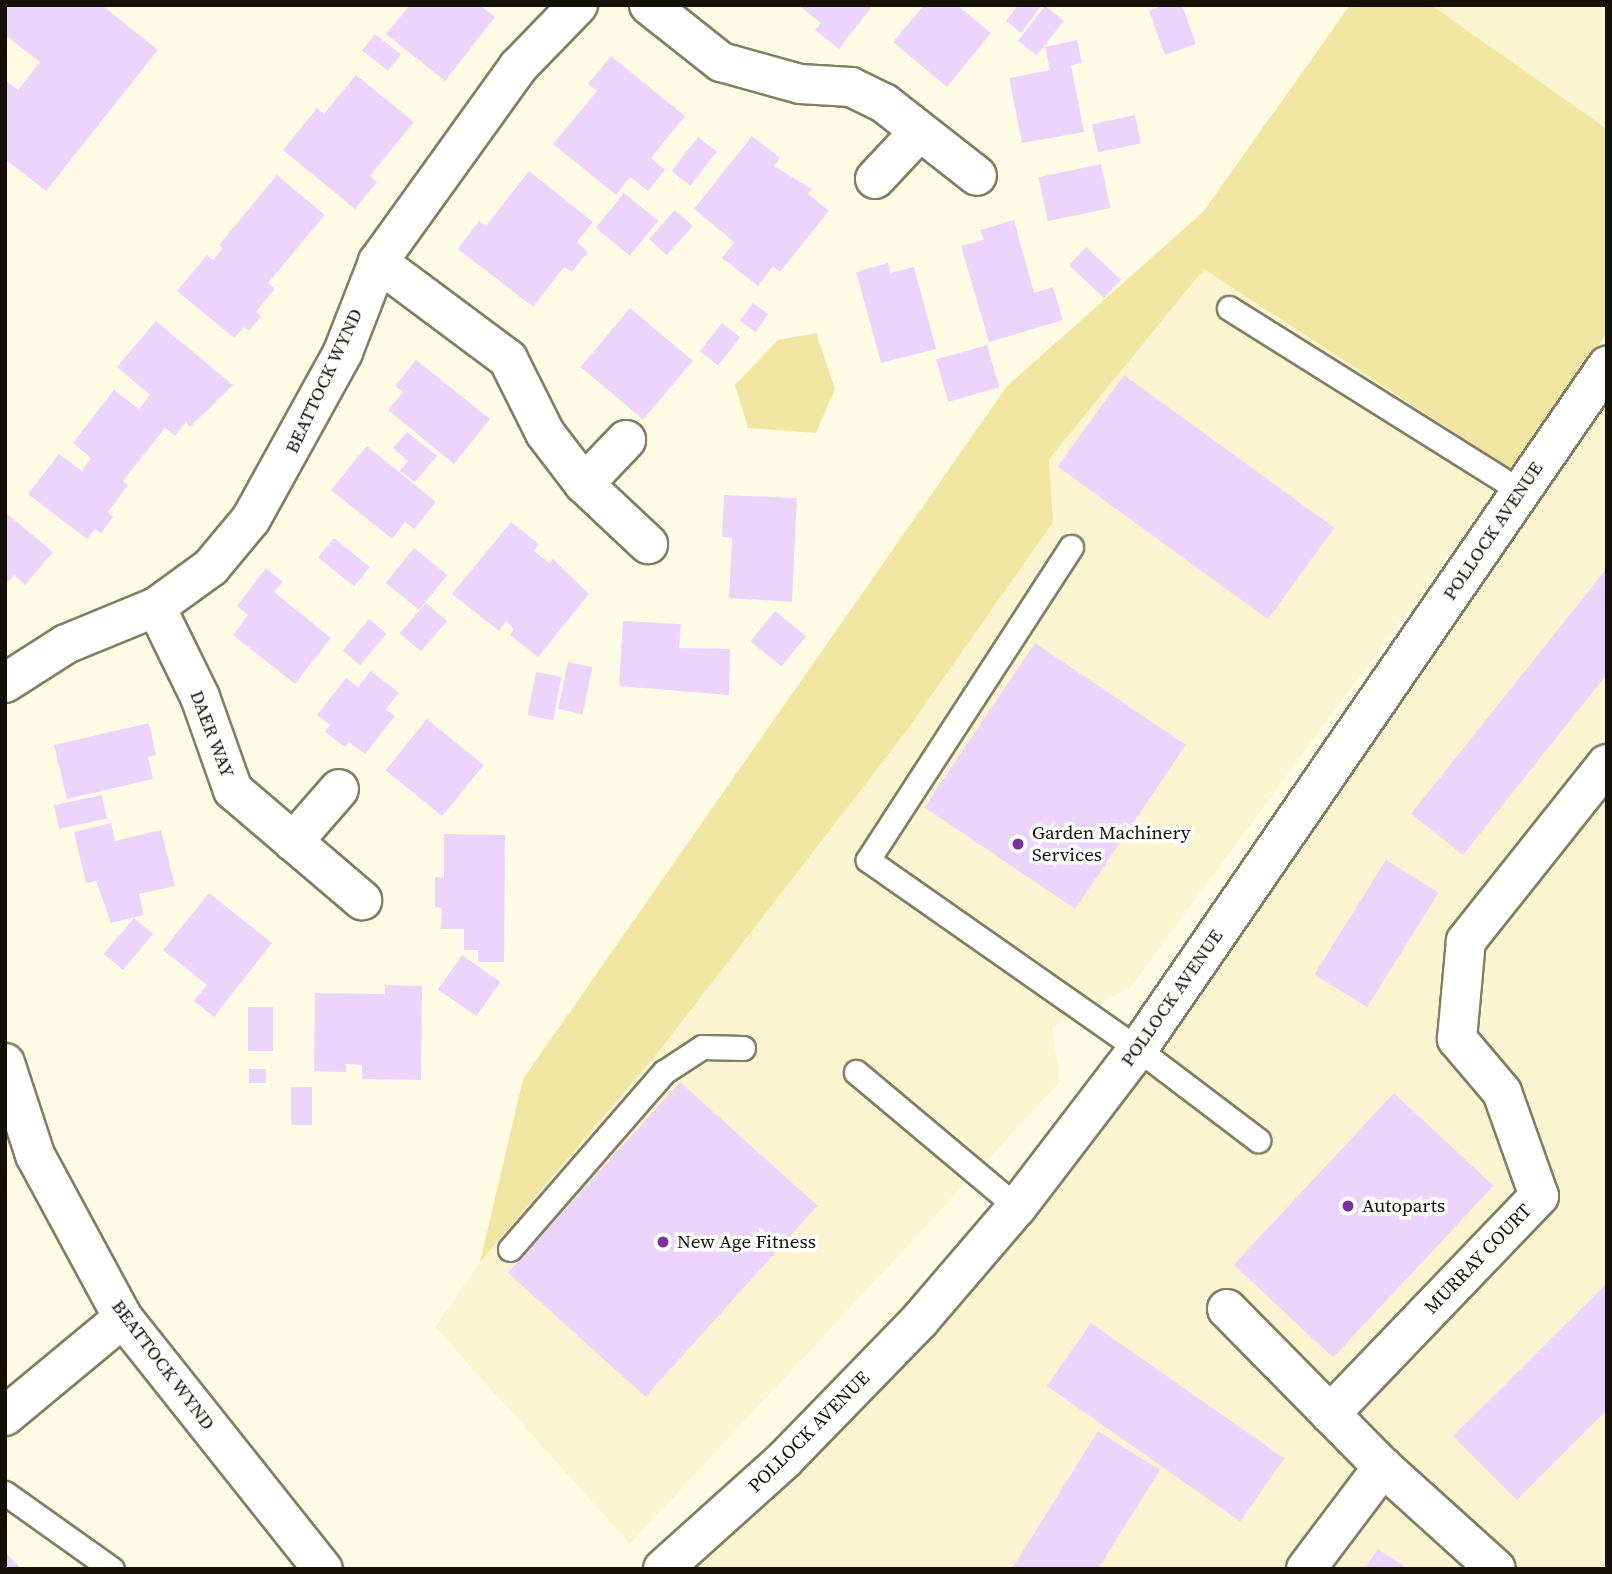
<!DOCTYPE html>
<style>
body{margin:0}
#map{position:relative;width:1612px;height:1574px;overflow:hidden;background:#fefbe4;font-family:"Source Serif 4",serif}
div>[style]{position:absolute}
.built>*{inset:0;background:#faf5d0}
.green>*{inset:0;background:#f0e6a1}
.building>*{inset:0;background:#ecd3fc;transform-origin:0 0}
.roads{filter:drop-shadow(2px 0 #827e64) drop-shadow(-2px 0 #827e64) drop-shadow(0 2px #827e64) drop-shadow(0 -2px #827e64)}
.service>*{height:23px;margin:-11.5px;padding:0 11.5px;transform-origin:11.5px;border-radius:11.5px;background:#fff}
.minor>*{height:38px;margin:-19px;padding:0 19px;transform-origin:19px;border-radius:19px;background:#fff}
.tertiary>*{height:38px;margin:-19px;padding:0 19px;transform-origin:19px;border-radius:19px;background:#fff}
.dots>*{width:19px;height:19px;translate:-50% -50%;box-sizing:border-box;border:4px solid #fff;border-radius:50%}
span{translate:-50% -50%;white-space:nowrap;text-align:center;line-height:1.15;-webkit-text-stroke:7px #fff;paint-order:stroke}
.street-label{font-size:19px;color:#121007}
.poi-label{font-size:19px;color:#121007}
.left{translate:0 -50%;text-align:left}
.frame{position:absolute;inset:0;border:7px solid #121007;pointer-events:none}
</style>
<div id="map">
<div class="built">
<i style="clip-path:polygon(1431px 5px,1607px 5px,1607px 129px)"></i>
<i style="clip-path:polygon(1204px 268px,1512px 470px,1130px 988px,1052px 1027px,1060px 1082px,630px 1544px,435px 1327px,480px 1262px,659px 1050px,905px 733px,1052px 522px,1049px 459px)"></i>
<i style="clip-path:polygon(1607px 369px,1607px 1569px,662px 1569px,920px 1320px)"></i>
</div>
<div class="green">
<i style="clip-path:polygon(1350px 5px,1431px 5px,1607px 129px,1607px 333px,1512px 470px,1204px 269px,1049px 459px,1053px 522px,905px 733px,659px 1051px,480px 1262px,523px 1079px,1007px 386px,1203px 212px)"></i>
<i style="clip-path:polygon(816px 333px,835px 389px,816px 433px,748px 428px,735px 385px,778px 340px)"></i>
</div>
<div class="building">
<i style="clip-path:polygon(5px 5px,102px 5px,158px 50px,46px 191px,5px 159px,5px 80px,18px 90px,40px 62px,5px 35px)"></i>
<i style="clip-path:polygon(410px 5px,480px 5px,495px 17px,445px 81px,386px 34px)"></i>
<i style="clip-path:polygon(798px 5px,873px 5px,839px 49px,815px 30px,821px 23px)"></i>
<i style="clip-path:polygon(924px 5px,957px 5px,991px 33px,947px 87px,893px 42px)"></i>
<i style="clip-path:polygon(1018px 5px,1042px 5px,1021px 33px,1006px 21px)"></i>
<i style="clip-path:polygon(1164px 5px,1182px 5px,1196px 44px,1165px 55px,1149px 11px)"></i>
<i style="left:1045px;top:6px;width:24px;height:44px;rotate:38deg"></i>
<i style="left:375px;top:34px;width:33px;height:21px;rotate:38deg"></i>
<i style="clip-path:polygon(1077px 40px,1082px 63px,1071px 65px,1084px 132px,1022px 143px,1009px 78px,1050px 70px,1045px 47px)"></i>
<i style="clip-path:polygon(611px 56px,685px 116px,651px 158px,665px 170px,648px 191px,630px 177px,616px 195px,553px 144px,597px 91px,588px 84px)"></i>
<i style="clip-path:polygon(356px 75px,414px 122px,370px 176px,377px 182px,355px 209px,283px 150px,317px 108px,324px 114px)"></i>
<i style="left:1135px;top:115px;width:29px;height:44px;rotate:78deg"></i>
<i style="clip-path:polygon(752px 136px,780px 158px,774px 166px,812px 189px,808px 194px,829px 211px,780px 272px,773px 266px,758px 286px,722px 258px,734px 242px,694px 209px)"></i>
<i style="left:698px;top:137px;width:24px;height:43px;rotate:38deg"></i>
<i style="left:1101px;top:164px;width:45px;height:64px;rotate:78deg"></i>
<i style="clip-path:polygon(529px 171px,593px 222px,577px 242px,588px 252px,572px 272px,564px 267px,533px 307px,458px 249px,479px 221px,486px 226px)"></i>
<i style="clip-path:polygon(277px 175px,325px 215px,268px 283px,275px 289px,256px 312px,261px 316px,249px 331px,244px 327px,234px 338px,177px 291px,207px 255px,213px 260px,223px 248px,219px 245px)"></i>
<i style="left:624px;top:193px;width:44px;height:45px;rotate:39deg"></i>
<i style="left:675px;top:210px;width:24px;height:39px;rotate:42deg"></i>
<i style="clip-path:polygon(1014px 220px,1034px 293px,1053px 287px,1063px 320px,989px 342px,961px 246px,984px 240px,980px 230px)"></i>
<i style="left:1086px;top:247px;width:48px;height:25px;rotate:43deg"></i>
<i style="clip-path:polygon(888px 263px,890px 273px,914px 267px,936px 349px,881px 363px,856px 272px)"></i>
<i style="left:753px;top:303px;width:19px;height:22px;rotate:36deg"></i>
<i style="left:630px;top:308px;width:82px;height:77px;rotate:40deg"></i>
<i style="clip-path:polygon(156px 321px,233px 385px,190px 427px,186px 422px,175px 436px,165px 428px,123px 481px,128px 485px,108px 512px,113px 517px,101px 533px,95px 529px,87px 539px,28px 494px,59px 454px,82px 471px,91px 458px,73px 443px,114px 390px,139px 409px,150px 395px,117px 367px)"></i>
<i style="left:722px;top:323px;width:23px;height:36px;rotate:38deg"></i>
<i style="left:987px;top:345px;width:44px;height:53px;rotate:74deg"></i>
<i style="clip-path:polygon(416px 360px,490px 419px,454px 464px,388px 410px,403px 392px,395px 386px)"></i>
<i style="left:1124px;top:375px;width:260px;height:113px;rotate:36deg"></i>
<i style="clip-path:polygon(407px 432px,437px 456px,415px 482px,400px 471px,408px 461px,393px 448px)"></i>
<i style="clip-path:polygon(367px 446px,436px 502px,414px 529px,405px 522px,392px 539px,331px 490px)"></i>
<i style="clip-path:polygon(724px 495px,797px 498px,792px 602px,729px 598px,732px 538px,722px 537px)"></i>
<i style="clip-path:polygon(5px 512px,53px 552px,25px 585px,14px 575px,5px 586px)"></i>
<i style="clip-path:polygon(511px 522px,539px 544px,534px 551px,549px 563px,553px 559px,589px 594px,538px 657px,510px 635px,514px 629px,506px 621px,499px 631px,452px 594px)"></i>
<i style="left:334px;top:538px;width:46px;height:25px;rotate:39deg"></i>
<i style="left:414px;top:548px;width:43px;height:45px;rotate:39deg"></i>
<i style="clip-path:polygon(266px 568px,283px 582px,274px 592px,331px 638px,295px 684px,233px 635px,248px 615px,237px 606px)"></i>
<i style="clip-path:polygon(1607px 568px,1607px 674px,1463px 855px,1411px 814px)"></i>
<i style="left:426px;top:603px;width:28px;height:40px;rotate:41deg"></i>
<i style="left:775px;top:611px;width:40px;height:39px;rotate:39deg"></i>
<i style="left:369px;top:619px;width:23px;height:41px;rotate:40deg"></i>
<i style="clip-path:polygon(623px 621px,681px 624px,679px 648px,730px 649px,729px 695px,619px 686px)"></i>
<i style="left:1035px;top:643px;width:182px;height:198px;rotate:34deg"></i>
<i style="left:568px;top:662px;width:25px;height:48px;rotate:12deg"></i>
<i style="clip-path:polygon(371px 671px,399px 693px,386px 709px,395px 716px,365px 754px,349px 742px,345px 747px,325px 732px,330px 725px,317px 715px,346px 678px,358px 687px)"></i>
<i style="left:536px;top:672px;width:26px;height:44px;rotate:11deg"></i>
<i style="left:427px;top:719px;width:73px;height:66px;rotate:39deg"></i>
<i style="clip-path:polygon(149px 723px,156px 755px,148px 757px,153px 779px,67px 799px,54px 745px)"></i>
<i style="left:102px;top:795px;width:24px;height:49px;rotate:78deg"></i>
<i style="clip-path:polygon(111px 823px,115px 841px,161px 830px,175px 886px,139px 894px,144px 915px,111px 923px,96px 881px,86px 883px,74px 832px)"></i>
<i style="clip-path:polygon(444px 834px,505px 835px,504px 962px,478px 962px,478px 950px,464px 950px,464px 929px,441px 929px,442px 908px,435px 907px,435px 877px,444px 878px)"></i>
<i style="left:1386px;top:860px;width:62px;height:135px;rotate:32deg"></i>
<i style="clip-path:polygon(209px 893px,272px 943px,214px 1017px,194px 1001px,207px 985px,163px 950px)"></i>
<i style="left:134px;top:918px;width:25px;height:47px;rotate:40deg"></i>
<i style="left:462px;top:955px;width:47px;height:42px;rotate:35deg"></i>
<i style="clip-path:polygon(385px 985px,422px 986px,421px 1080px,362px 1079px,362px 1065px,346px 1064px,346px 1072px,314px 1071px,315px 993px,385px 994px)"></i>
<i style="left:248px;top:1007px;width:25px;height:44px"></i>
<i style="left:249px;top:1069px;width:17px;height:14px"></i>
<i style="left:680px;top:1082px;width:185px;height:257px;rotate:42deg"></i>
<i style="left:291px;top:1087px;width:21px;height:38px"></i>
<i style="left:1394px;top:1093px;width:136px;height:235px;rotate:43deg"></i>
<i style="clip-path:polygon(1607px 1283px,1607px 1410px,1517px 1500px,1453px 1436px)"></i>
<i style="left:1091px;top:1323px;width:236px;height:77px;rotate:35deg"></i>
<i style="clip-path:polygon(1098px 1431px,1160px 1470px,1098px 1569px,1012px 1569px)"></i>
<i style="clip-path:polygon(1378px 1549px,1408px 1569px,1364px 1569px)"></i>
<i style="clip-path:polygon(5px 1552px,21px 1569px,5px 1569px)"></i>
</div>
<div class="roads">
<div class="service">
<i style="left:1229px;top:308px;width:345px;rotate:32.1deg"></i>
<i style="left:1071px;top:547px;width:373px;rotate:123deg"></i>
<i style="left:868px;top:860px;width:330px;rotate:35deg"></i>
<i style="left:1138px;top:1049px;width:151px;rotate:37.2deg"></i>
<i style="left:856px;top:1072px;width:210px;rotate:40deg"></i>
<i style="left:510px;top:1249px;width:235px;rotate:-49deg"></i>
<i style="left:664px;top:1072px;width:45px;rotate:-33.3deg"></i>
<i style="left:702px;top:1047px;width:41px;rotate:1.4deg"></i>
<i style="left:5px;top:1493px;width:131px;rotate:35.4deg"></i>
</div>
<div class="minor">
<i style="left:649px;top:5px;width:92px;rotate:38.4deg"></i>
<i style="left:721px;top:62px;width:82px;rotate:15.6deg"></i>
<i style="left:800px;top:84px;width:51px;rotate:3.4deg"></i>
<i style="left:851px;top:87px;width:37px;rotate:26deg"></i>
<i style="left:884px;top:103px;width:118px;rotate:38.1deg"></i>
<i style="left:875px;top:179px;width:63px;rotate:-46.9deg"></i>
<i style="left:378px;top:262px;width:162px;rotate:36.7deg"></i>
<i style="left:508px;top:359px;width:83px;rotate:63.4deg"></i>
<i style="left:545px;top:433px;width:64px;rotate:52.6deg"></i>
<i style="left:584px;top:484px;width:88px;rotate:43.2deg"></i>
<i style="left:584px;top:484px;width:61px;rotate:-46.3deg"></i>
<i style="left:156px;top:607px;width:100px;rotate:63.9deg"></i>
<i style="left:200px;top:697px;width:99px;rotate:70.5deg"></i>
<i style="left:233px;top:790px;width:170px;rotate:40.5deg"></i>
<i style="left:5px;top:683px;width:72px;rotate:-32.6deg"></i>
<i style="left:66px;top:644px;width:97px;rotate:-22.3deg"></i>
<i style="left:156px;top:607px;width:68px;rotate:-36deg"></i>
<i style="left:211px;top:567px;width:62px;rotate:-50.2deg"></i>
<i style="left:251px;top:519px;width:191px;rotate:-61.1deg"></i>
<i style="left:343px;top:352px;width:97px;rotate:-68.7deg"></i>
<i style="left:378px;top:262px;width:240px;rotate:-54.3deg"></i>
<i style="left:518px;top:67px;width:86px;rotate:-45.9deg"></i>
<i style="left:293px;top:842px;width:70px;rotate:-49deg"></i>
<i style="left:5px;top:1063px;width:97px;rotate:71.9deg"></i>
<i style="left:35px;top:1155px;width:185px;rotate:61.6deg"></i>
<i style="left:123px;top:1318px;width:321px;rotate:51.5deg"></i>
<i style="left:1227px;top:1309px;width:222px;rotate:45.4deg"></i>
<i style="left:1330px;top:1414px;width:302px;rotate:-46.2deg"></i>
<i style="left:1539px;top:1196px;width:110px;rotate:-109.6deg"></i>
<i style="left:1502px;top:1092px;width:70px;rotate:-130.3deg"></i>
<i style="left:1457px;top:1039px;width:98px;rotate:-84.8deg"></i>
<i style="left:1466px;top:941px;width:226px;rotate:-51.5deg"></i>
<i style="left:5px;top:1416px;width:153px;rotate:-39.7deg"></i>
<i style="left:1306px;top:1569px;width:128px;rotate:-53deg"></i>
<i style="left:1383px;top:1467px;width:152px;rotate:42.1deg"></i>
</div>
<div class="tertiary">
<i style="left:663px;top:1569px;width:164px;rotate:-42deg"></i>
<i style="left:785px;top:1459px;width:194px;rotate:-45.8deg"></i>
<i style="left:920px;top:1320px;width:149px;rotate:-49.4deg"></i>
<i style="left:1017px;top:1207px;width:199px;rotate:-52.6deg"></i>
<i style="left:1138px;top:1049px;width:829px;rotate:-55.52deg"></i>
</div>
</div>
<div class="dots">
<i style="left:1018px;top:844px;background:#7c30a1"></i>
<i style="left:1348px;top:1206px;background:#7c30a1"></i>
<i style="left:663px;top:1242px;background:#7c30a1"></i>
</div>
<div class="street-label">
<span style="left:324px;top:381px;rotate:-65deg">BEATTOCK WYND</span>
<span style="left:1493px;top:531px;rotate:-56deg">POLLOCK AVENUE</span>
<span style="left:212px;top:734px;rotate:69deg">DAER WAY</span>
<span style="left:1172px;top:998px;rotate:-55deg">POLLOCK AVENUE</span>
<span style="left:1478px;top:1259px;rotate:-46deg">MURRAY COURT</span>
<span style="left:163px;top:1365px;rotate:53deg">BEATTOCK WYND</span>
<span style="left:809px;top:1432px;rotate:-45deg">POLLOCK AVENUE</span>
</div>
<div class="poi-label">
<span class="left" style="left:1032px;top:844px">Garden Machinery<br>Services</span>
<span class="left" style="left:1362px;top:1206px">Autoparts</span>
<span class="left" style="left:677px;top:1242px">New Age Fitness</span>
</div>
<div class="frame"></div>
</div>
